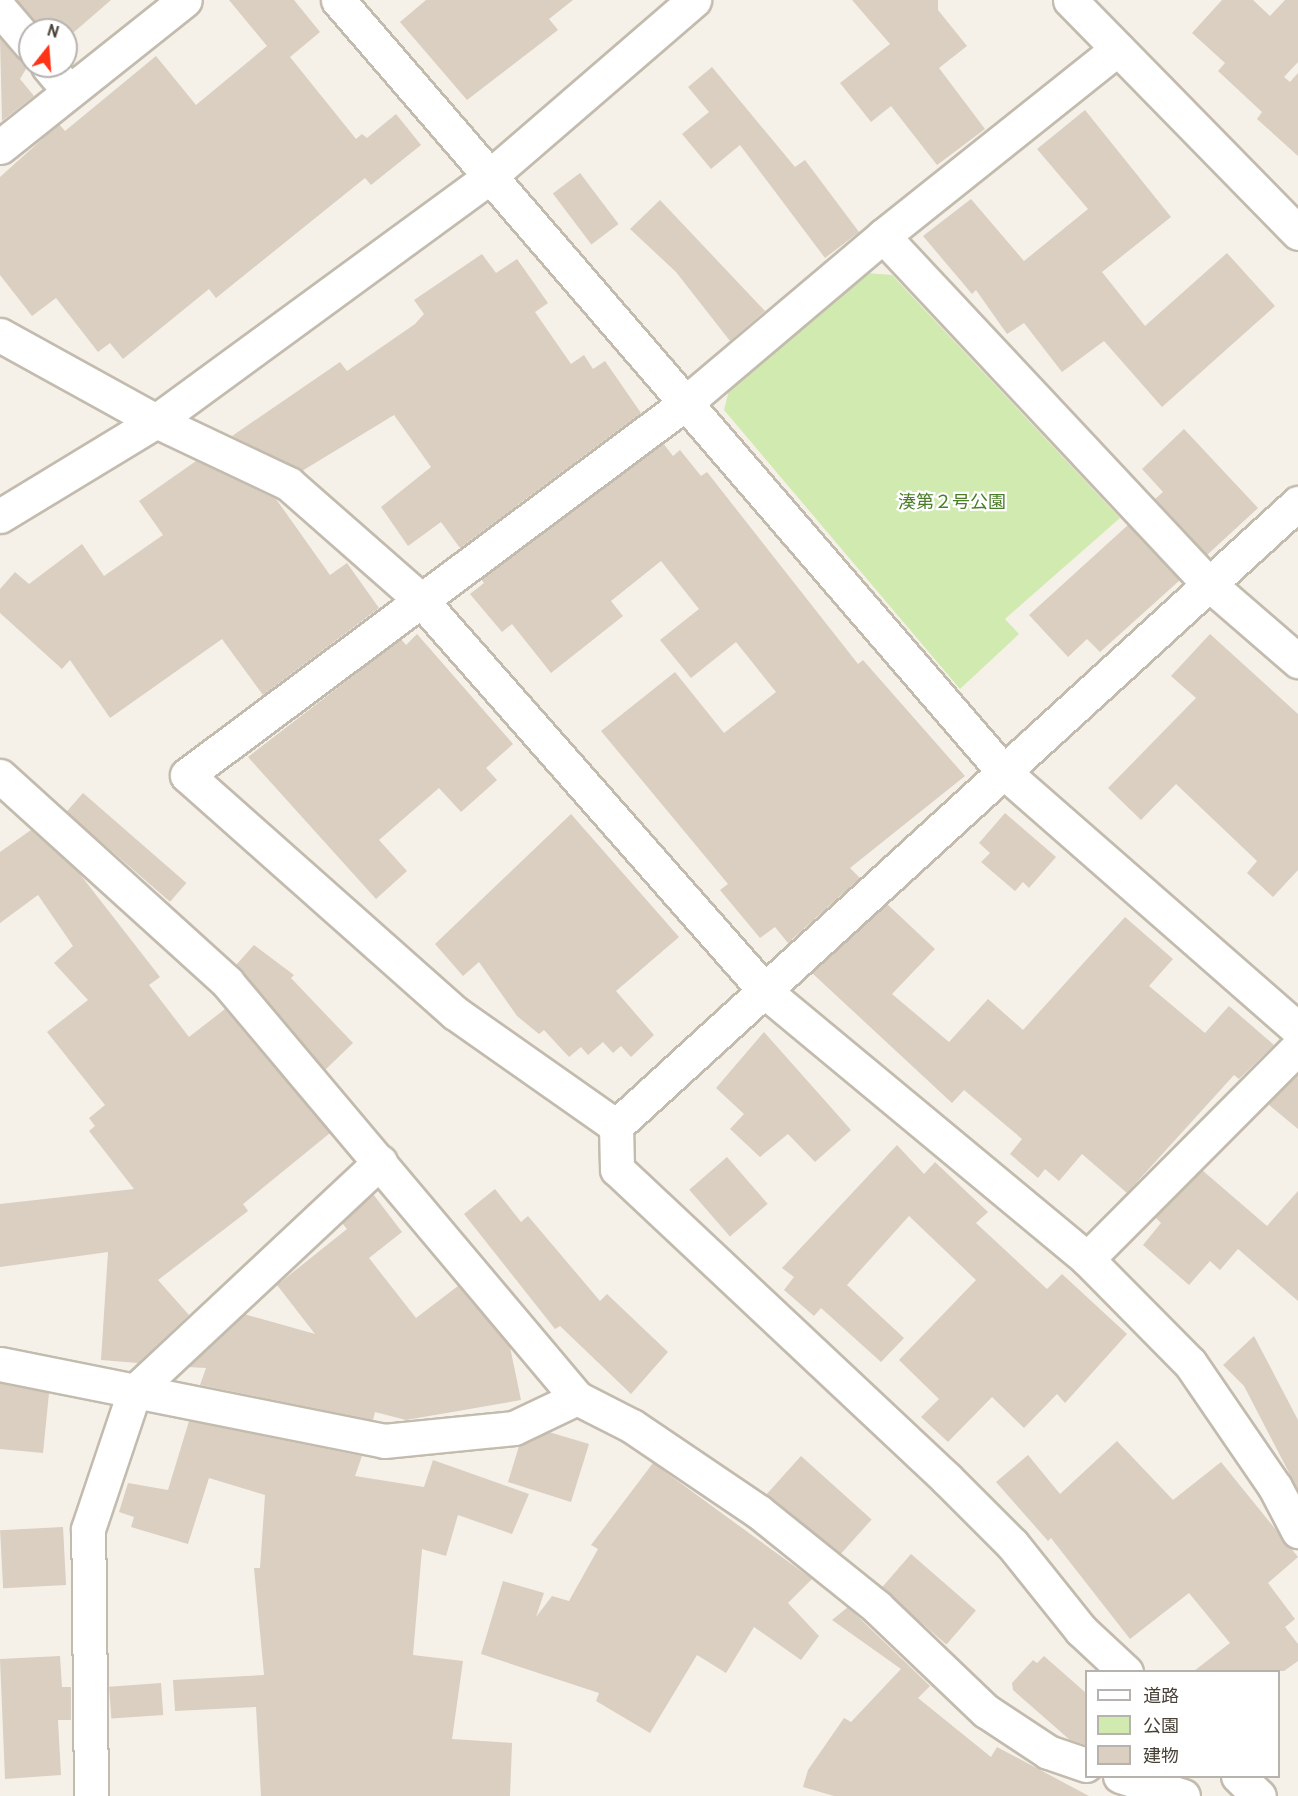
<!DOCTYPE html>
<meta charset="utf-8">
<style>
body{margin:0}
#map{position:relative;width:1298px;height:1796px;overflow:hidden;background:#f5f1e8;font-family:Overpass,"Noto Sans JP",sans-serif}
div>[style]{position:absolute}
.green>*{inset:0;background:#d1eab0}
.building>*{inset:0;background:#dacfc0;transform-origin:0 0}
.roads{filter:drop-shadow(2px 0 #c3bbae) drop-shadow(-2px 0 #c3bbae) drop-shadow(0 2px #c3bbae) drop-shadow(0 -2px #c3bbae)}
.minor>*{height:33px;margin:-16.5px;padding:0 16.5px;transform-origin:16.5px;border-radius:16.5px;background:#fff}
.tertiary>*{height:33px;margin:-16.5px;padding:0 16.5px;transform-origin:16.5px;border-radius:16.5px;background:#fff}
span{translate:-50% -50%;white-space:nowrap;text-align:center;line-height:1.15;-webkit-text-stroke:4.5px #fff;paint-order:stroke}
.park-label{font-size:18px;color:#4a7d28}
.legend{position:absolute;left:1085px;top:1670px;width:195px;height:108px;box-sizing:border-box;background:#fff;border:2px solid #b6b3af;margin:0;padding:8px 10px;list-style:none;font-size:18px;color:#484137}
.legend li{display:flex;align-items:center;gap:12px;height:30px}
.legend b{width:30px;border:2px solid #b6b3af}
.north{position:absolute;left:18px;top:18px;width:60px;height:60px;box-sizing:border-box;background:#fff;border:2px solid #b6b3af;border-radius:50%;rotate:17deg;font-size:16px;font-weight:700;line-height:24px;text-align:center;color:#484137}
.north::after{content:'';display:block;margin:auto;width:21px;height:27px;background:#ff3315;clip-path:polygon(50% 0,100% 100%,50% 72%,0 100%)}
</style>
<div id="map">
<div class="green">
<i style="clip-path:polygon(867px 273px,892px 275px,1120px 518px,1005px 619px,1019px 634px,960px 689px,724px 410px,730px 386px)"></i>
</div>
<div class="building">
<i style="clip-path:polygon(17px 0,111px 0,66px 39px,66px 30px,43px 30px)"></i>
<i style="clip-path:polygon(229px 0,294px 0,320px 32px,290px 57px,356px 139px,362px 134px,367px 138px,396px 114px,421px 145px,371px 185px,365px 178px,216px 298px,209px 289px,123px 359px,110px 343px,98px 352px,56px 298px,32px 316px,0 275px,0 177px,59px 124px,65px 131px,156px 56px,196px 105px,267px 46px)"></i>
<i style="clip-path:polygon(426px 0,573px 0,549px 19px,558px 30px,467px 100px,400px 22px)"></i>
<i style="clip-path:polygon(852px 0,938px 0,938px 10px,967px 46px,939px 68px,985px 129px,937px 165px,891px 106px,871px 122px,840px 83px,890px 44px)"></i>
<i style="clip-path:polygon(1222px 0,1253px 0,1270px 16px,1285px 0,1298px 0,1298px 62px,1284px 77px,1290px 82px,1298px 73px,1298px 156px,1257px 119px,1262px 112px,1218px 71px,1225px 63px,1192px 33px)"></i>
<i style="clip-path:polygon(0 38px,16px 57px,30px 62px,20px 79px,34px 96px,2px 121px)"></i>
<i style="clip-path:polygon(712px 67px,795px 167px,805px 160px,859px 232px,825px 258px,740px 145px,711px 169px,682px 134px,709px 112px,688px 87px)"></i>
<i style="clip-path:polygon(1085px 110px,1171px 217px,1102px 272px,1145px 326px,1227px 253px,1275px 306px,1162px 407px,1104px 341px,1062px 372px,1024px 323px,1007px 334px,976px 290px,972px 294px,923px 236px,971px 199px,1024px 261px,1088px 209px,1037px 149px)"></i>
<i style="left:580px;top:173px;width:64px;height:34px;rotate:53deg"></i>
<i style="clip-path:polygon(660px 200px,765px 311px,730px 341px,676px 272px,630px 229px)"></i>
<i style="clip-path:polygon(482px 254px,496px 273px,517px 259px,548px 303px,535px 312px,571px 364px,584px 355px,593px 369px,605px 361px,641px 413px,460px 548px,441px 522px,408px 546px,381px 507px,431px 467px,394px 415px,302px 471px,232px 436px,340px 362px,347px 371px,415px 324px,424px 314px,414px 300px)"></i>
<i style="clip-path:polygon(1184px 429px,1258px 508px,1207px 555px,1155px 499px,1163px 492px,1142px 469px)"></i>
<i style="clip-path:polygon(663px 443px,673px 456px,680px 450px,701px 476px,707px 472px,858px 664px,863px 660px,965px 776px,850px 868px,860px 878px,788px 943px,775px 927px,760px 938px,720px 890px,728px 884px,601px 731px,675px 672px,724px 733px,776px 692px,736px 642px,691px 678px,660px 640px,699px 609px,661px 561px,611px 601px,623px 616px,551px 673px,512px 624px,502px 632px,470px 594px,484px 583px,481px 579px)"></i>
<i style="clip-path:polygon(196px 461px,276px 499px,330px 575px,347px 563px,379px 608px,263px 695px,222px 639px,110px 718px,70px 660px,62px 669px,0 613px,0 589px,15px 572px,29px 584px,82px 544px,104px 576px,163px 535px,139px 501px)"></i>
<i style="clip-path:polygon(1128px 525px,1180px 580px,1100px 652px,1087px 639px,1068px 657px,1029px 615px)"></i>
<i style="clip-path:polygon(417px 634px,513px 744px,486px 768px,497px 780px,461px 812px,439px 788px,379px 840px,407px 871px,376px 899px,248px 757px,401px 639px,406px 645px)"></i>
<i style="clip-path:polygon(1210px 634px,1298px 714px,1298px 870px,1273px 897px,1247px 873px,1257px 861px,1176px 784px,1141px 820px,1108px 788px,1196px 698px,1171px 676px)"></i>
<i style="left:83px;top:793px;width:137px;height:25px;rotate:41deg"></i>
<i style="clip-path:polygon(1005px 813px,1056px 857px,1029px 888px,1023px 882px,1015px 891px,981px 862px,990px 853px,979px 843px)"></i>
<i style="clip-path:polygon(571px 814px,679px 937px,616px 991px,654px 1035px,631px 1057px,621px 1046px,613px 1053px,603px 1042px,588px 1055px,581px 1047px,569px 1057px,544px 1030px,539px 1034px,517px 1016px,479px 962px,463px 976px,435px 944px)"></i>
<i style="clip-path:polygon(31px 830px,79px 873px,160px 977px,149px 985px,189px 1037px,225px 1009px,330px 1133px,243px 1204px,248px 1211px,158px 1280px,189px 1315px,138px 1363px,101px 1360px,108px 1252px,0 1267px,0 1204px,134px 1189px,89px 1131px,95px 1126px,89px 1118px,105px 1105px,47px 1032px,88px 1000px,54px 963px,73px 946px,38px 895px,0 923px,0 852px)"></i>
<i style="clip-path:polygon(887px 904px,935px 949px,892px 994px,949px 1042px,988px 999px,1023px 1030px,1125px 917px,1173px 959px,1149px 986px,1205px 1033px,1229px 1006px,1274px 1045px,1239px 1079px,1234px 1075px,1127px 1193px,1082px 1154px,1059px 1181px,1045px 1169px,1038px 1178px,1010px 1154px,1022px 1139px,964px 1090px,952px 1103px,812px 973px)"></i>
<i style="clip-path:polygon(254px 945px,294px 975px,291px 978px,353px 1043px,325px 1070px,236px 965px)"></i>
<i style="clip-path:polygon(764px 1032px,851px 1130px,815px 1162px,788px 1134px,760px 1157px,730px 1129px,744px 1114px,716px 1088px)"></i>
<i style="clip-path:polygon(1298px 1074px,1298px 1129px,1268px 1104px)"></i>
<i style="clip-path:polygon(897px 1145px,924px 1174px,935px 1162px,988px 1212px,976px 1223px,1047px 1289px,1062px 1274px,1127px 1334px,1065px 1403px,1057px 1394px,1024px 1428px,992px 1397px,948px 1442px,921px 1417px,939px 1399px,899px 1360px,976px 1280px,909px 1216px,847px 1285px,904px 1338px,881px 1362px,821px 1308px,814px 1316px,784px 1290px,794px 1277px,782px 1268px)"></i>
<i style="left:727px;top:1157px;width:62px;height:50px;rotate:49deg"></i>
<i style="clip-path:polygon(1202px 1170px,1267px 1226px,1298px 1191px,1298px 1301px,1238px 1249px,1220px 1270px,1210px 1261px,1189px 1285px,1143px 1245px,1161px 1223px,1155px 1217px)"></i>
<i style="clip-path:polygon(495px 1189px,521px 1222px,528px 1216px,600px 1301px,607px 1294px,668px 1352px,631px 1394px,560px 1326px,555px 1329px,464px 1214px)"></i>
<i style="clip-path:polygon(373px 1194px,402px 1232px,369px 1258px,416px 1318px,458px 1286px,510px 1347px,521px 1400px,406px 1420px,375px 1412px,373px 1420px,200px 1385px,206px 1368px,188px 1367px,244px 1314px,315px 1334px,277px 1285px,347px 1229px,342px 1223px)"></i>
<i style="clip-path:polygon(1254px 1336px,1298px 1420px,1298px 1490px,1244px 1386px,1223px 1365px)"></i>
<i style="clip-path:polygon(0 1383px,49px 1393px,43px 1453px,0 1449px)"></i>
<i style="clip-path:polygon(189px 1421px,362px 1456px,355px 1476px,424px 1487px,433px 1460px,529px 1494px,512px 1534px,458px 1515px,446px 1556px,422px 1549px,413px 1655px,463px 1661px,452px 1739px,512px 1743px,510px 1796px,261px 1796px,256px 1707px,175px 1711px,173px 1680px,264px 1675px,254px 1568px,260px 1568px,265px 1495px,209px 1478px,188px 1544px,131px 1527px,134px 1517px,119px 1512px,128px 1483px,168px 1490px)"></i>
<i style="clip-path:polygon(549px 1432px,589px 1444px,571px 1502px,508px 1482px,519px 1446px)"></i>
<i style="clip-path:polygon(1117px 1441px,1173px 1500px,1221px 1462px,1298px 1557px,1268px 1583px,1295px 1619px,1285px 1627px,1298px 1644px,1298px 1661px,1284px 1671px,1194px 1671px,1230px 1643px,1189px 1593px,1130px 1639px,1051px 1538px,1048px 1541px,996px 1482px,1028px 1455px,1060px 1494px)"></i>
<i style="left:801px;top:1456px;width:95px;height:52px;rotate:42deg"></i>
<i style="clip-path:polygon(653px 1463px,812px 1579px,788px 1603px,819px 1636px,801px 1660px,754px 1627px,726px 1673px,697px 1655px,650px 1733px,596px 1701px,599px 1693px,481px 1654px,503px 1581px,544px 1593px,536px 1617px,552px 1596px,569px 1601px,598px 1549px,591px 1545px)"></i>
<i style="left:63px;top:1527px;width:58px;height:63px;rotate:87deg"></i>
<i style="left:911px;top:1554px;width:86px;height:45px;rotate:41deg"></i>
<i style="clip-path:polygon(848px 1607px,930px 1686px,918px 1698px,991px 1757px,997px 1747px,1089px 1796px,834px 1796px,803px 1787px,808px 1770px,844px 1718px,851px 1722px,901px 1669px,832px 1620px)"></i>
<i style="clip-path:polygon(60px 1656px,62px 1687px,71px 1687px,71px 1720px,58px 1720px,61px 1775px,5px 1779px,0 1659px)"></i>
<i style="clip-path:polygon(1044px 1656px,1086px 1693px,1086px 1745px,1070px 1740px,1013px 1690px,1012px 1683px,1033px 1660px,1037px 1663px)"></i>
<i style="left:161px;top:1683px;width:32px;height:52px;rotate:86deg"></i>
</div>
<div class="roads">
<div class="minor">
<i style="left:338px;top:0;width:1020px;rotate:49.22deg"></i>
<i style="left:1004px;top:772px;width:390px;rotate:41.2deg"></i>
<i style="left:1070px;top:0;width:326px;rotate:45.6deg"></i>
<i style="left:0;top:9px;width:46px;rotate:49.4deg"></i>
<i style="left:48px;top:66px;width:33px;rotate:50deg"></i>
<i style="left:0;top:147px;width:236px;rotate:-38.5deg"></i>
<i style="left:883px;top:236px;width:300px;rotate:-38.6deg"></i>
<i style="left:0;top:335px;width:178px;rotate:28.9deg"></i>
<i style="left:156px;top:421px;width:147px;rotate:25.3deg"></i>
<i style="left:289px;top:484px;width:174px;rotate:41.3deg"></i>
<i style="left:420px;top:599px;width:525px;rotate:48.63deg"></i>
<i style="left:767px;top:993px;width:416px;rotate:39.7deg"></i>
<i style="left:1087px;top:1259px;width:146px;rotate:45.3deg"></i>
<i style="left:1190px;top:1363px;width:150px;rotate:55.6deg"></i>
<i style="left:1275px;top:1487px;width:50px;rotate:62.4deg"></i>
<i style="left:0;top:776px;width:307px;rotate:42.2deg"></i>
<i style="left:227px;top:982px;width:544px;rotate:49.92deg"></i>
<i style="left:577px;top:1398px;width:62px;rotate:27deg"></i>
<i style="left:632px;top:1426px;width:153px;rotate:34.1deg"></i>
<i style="left:759px;top:1512px;width:151px;rotate:38.8deg"></i>
<i style="left:877px;top:1607px;width:151px;rotate:43.7deg"></i>
<i style="left:986px;top:1711px;width:74px;rotate:33.5deg"></i>
<i style="left:1048px;top:1752px;width:40px;rotate:18.9deg"></i>
<i style="left:616px;top:1126px;width:197px;rotate:-144.9deg"></i>
<i style="left:455px;top:1013px;width:358px;rotate:-138.4deg"></i>
<i style="left:187px;top:775px;width:619px;rotate:-36.72deg"></i>
<i style="left:683px;top:405px;width:262px;rotate:-40.2deg"></i>
<i style="left:883px;top:236px;width:477px;rotate:46.9deg"></i>
<i style="left:1209px;top:584px;width:118px;rotate:40.9deg"></i>
<i style="left:1087px;top:1259px;width:299px;rotate:-45.1deg"></i>
<i style="left:0;top:1364px;width:392px;rotate:11.3deg"></i>
<i style="left:384px;top:1441px;width:131px;rotate:-5.7deg"></i>
<i style="left:514px;top:1428px;width:70px;rotate:-25.5deg"></i>
<i style="left:1126px;top:1672px;width:62px;rotate:-137deg"></i>
<i style="left:1081px;top:1630px;width:110px;rotate:-128.7deg"></i>
<i style="left:1012px;top:1544px;width:93px;rotate:-135deg"></i>
<i style="left:946px;top:1478px;width:451px;rotate:-136.8deg"></i>
<i style="left:617px;top:1169px;width:43px;rotate:-91.3deg"></i>
<i style="left:616px;top:1126px;width:924px;rotate:-42.41deg"></i>
<i style="left:1120px;top:1776px;width:66px;rotate:17.6deg"></i>
<i style="left:1238px;top:1776px;width:29px;rotate:44deg"></i>
<i style="left:91px;top:1796px;width:267px;rotate:-90.6deg"></i>
<i style="left:88px;top:1529px;width:145px;rotate:-71.4deg"></i>
<i style="left:134px;top:1392px;width:337px;rotate:-43.1deg"></i>
</div>
<div class="tertiary">
<i style="left:0;top:516px;width:183px;rotate:-31.3deg"></i>
<i style="left:156px;top:421px;width:413px;rotate:-36.2deg"></i>
<i style="left:489px;top:177px;width:271px;rotate:-40.8deg"></i>
</div>
</div>
<div class="park-label">
<span style="left:952px;top:504px">湊第２号公園</span>
</div>
<ul class="legend">
<li><b style="height:8px;background:#fff"></b>道路</li>
<li><b style="height:16px;background:#d1eab0"></b>公園</li>
<li><b style="height:16px;background:#dacfc0"></b>建物</li>
</ul>
<div class="north">N</div>
</div>
